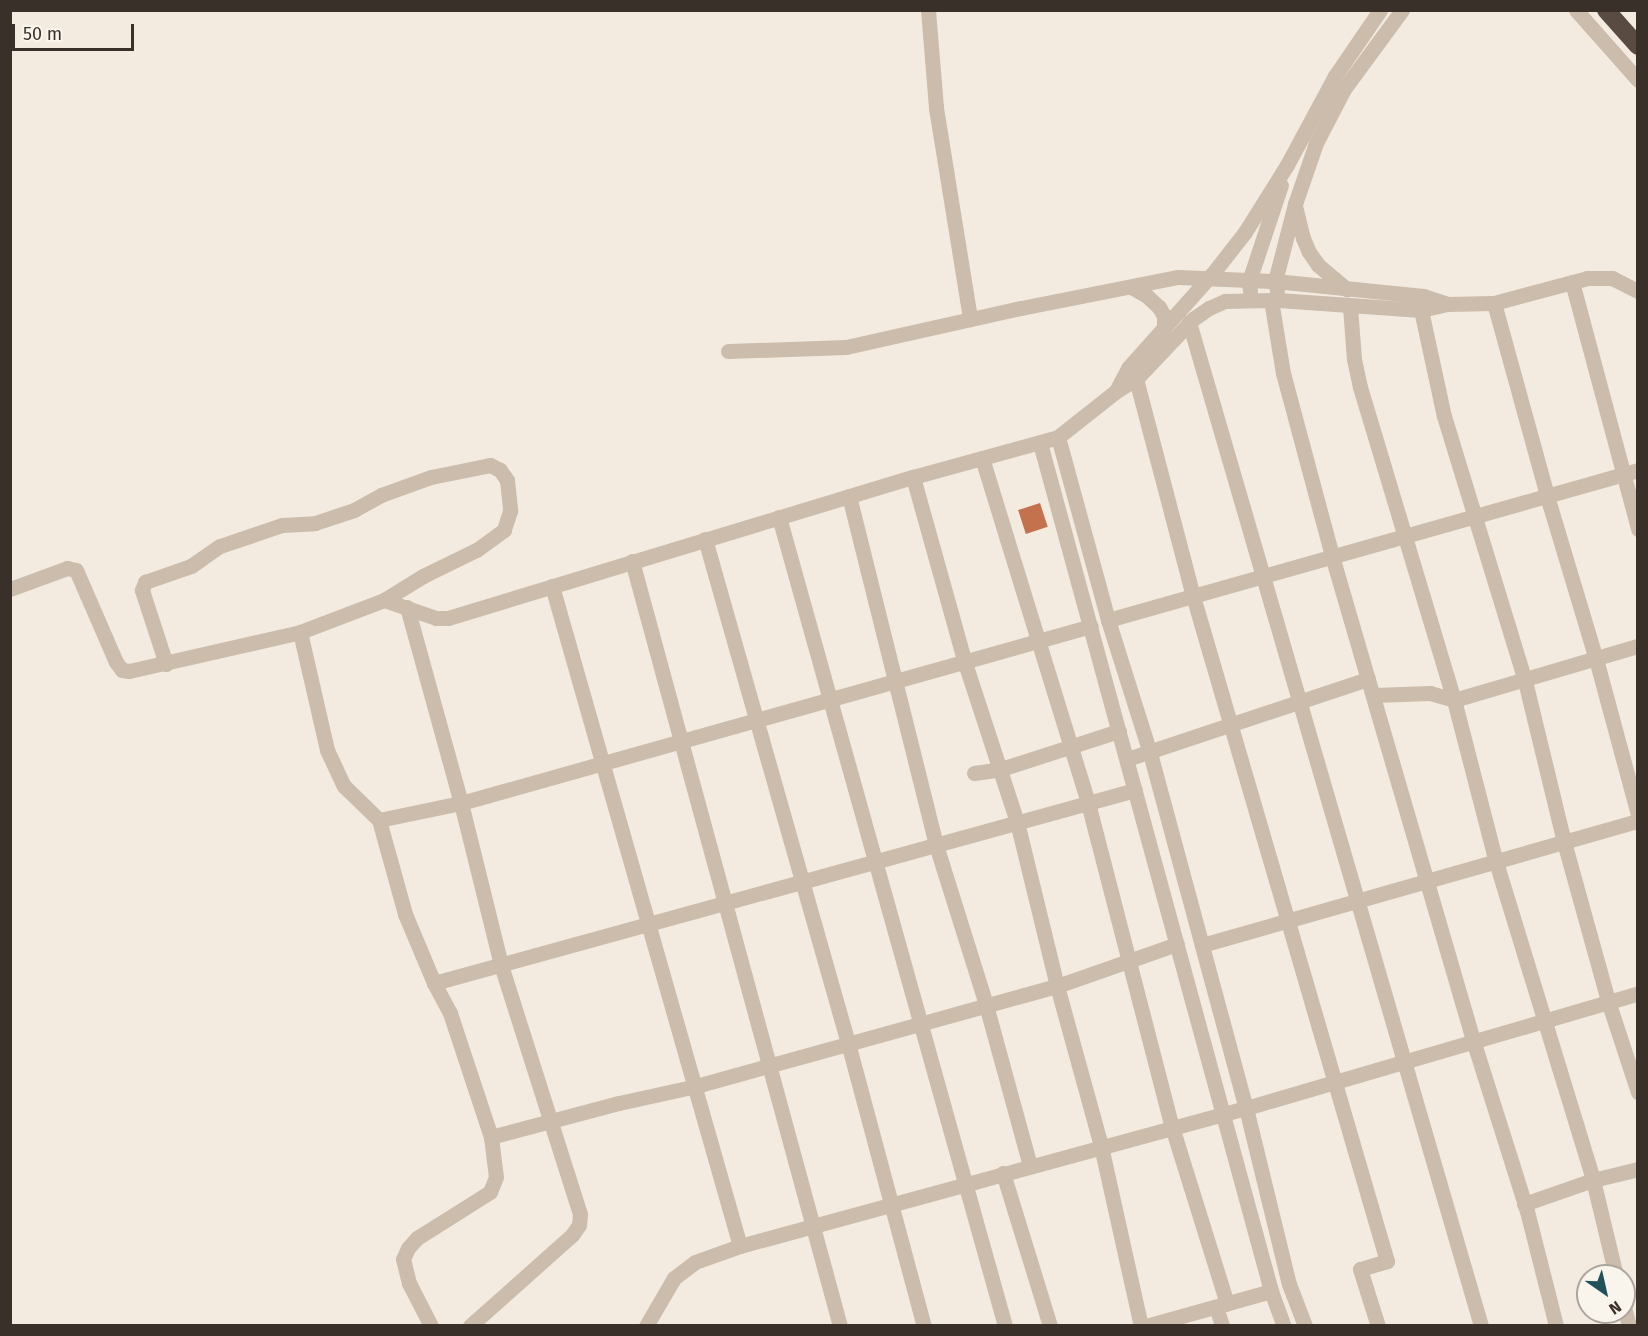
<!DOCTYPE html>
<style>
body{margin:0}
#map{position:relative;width:1648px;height:1336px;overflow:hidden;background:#f3ebe0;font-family:"Fira Sans",sans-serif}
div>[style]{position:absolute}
.building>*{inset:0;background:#c3724d;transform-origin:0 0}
.minor>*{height:15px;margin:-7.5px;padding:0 7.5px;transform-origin:7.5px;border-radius:7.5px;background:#cbbcab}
.highway>*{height:18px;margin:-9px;padding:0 9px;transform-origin:9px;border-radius:9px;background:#594b42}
span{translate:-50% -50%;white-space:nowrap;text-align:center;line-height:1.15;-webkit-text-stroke:5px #faf5ec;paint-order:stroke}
.frame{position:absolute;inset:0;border:12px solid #39302a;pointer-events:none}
.north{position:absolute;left:1576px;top:1264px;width:60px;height:60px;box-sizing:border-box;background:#faf5ec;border:2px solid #ada69e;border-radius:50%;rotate:146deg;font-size:16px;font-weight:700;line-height:24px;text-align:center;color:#39302a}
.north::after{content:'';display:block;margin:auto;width:21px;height:27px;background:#21525a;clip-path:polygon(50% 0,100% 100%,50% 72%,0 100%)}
.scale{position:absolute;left:12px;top:24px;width:122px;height:27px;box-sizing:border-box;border:3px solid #39302a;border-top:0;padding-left:8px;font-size:18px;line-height:21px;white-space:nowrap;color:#39302a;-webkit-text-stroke:4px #faf5ec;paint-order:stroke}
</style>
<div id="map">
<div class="building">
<i style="left:1040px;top:503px;width:25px;height:23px;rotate:72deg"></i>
</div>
<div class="minor">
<i style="left:928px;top:10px;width:98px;rotate:85.3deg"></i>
<i style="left:936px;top:108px;width:214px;rotate:80.8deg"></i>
<i style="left:1576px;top:10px;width:94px;rotate:48.5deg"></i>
<i style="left:1295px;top:206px;width:33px;rotate:76deg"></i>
<i style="left:1303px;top:238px;width:15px;rotate:67deg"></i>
<i style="left:1309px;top:252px;width:16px;rotate:55deg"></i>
<i style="left:1318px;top:265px;width:38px;rotate:40deg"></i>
<i style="left:1572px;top:282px;width:256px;rotate:75deg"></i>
<i style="left:1131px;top:287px;width:18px;rotate:29deg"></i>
<i style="left:1147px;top:296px;width:16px;rotate:43deg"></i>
<i style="left:1159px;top:307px;width:10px;rotate:61deg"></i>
<i style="left:1164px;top:316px;width:12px;rotate:90deg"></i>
<i style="left:1277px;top:290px;width:9px;rotate:-103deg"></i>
<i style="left:1275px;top:281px;width:80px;rotate:-75.4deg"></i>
<i style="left:1295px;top:204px;width:65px;rotate:-71deg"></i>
<i style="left:1316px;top:143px;width:61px;rotate:-62.6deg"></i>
<i style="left:1344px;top:89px;width:98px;rotate:-53.7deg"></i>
<i style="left:1250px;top:291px;width:10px;rotate:-96deg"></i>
<i style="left:1249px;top:281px;width:101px;rotate:-71.6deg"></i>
<i style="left:1271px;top:300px;width:74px;rotate:80.7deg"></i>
<i style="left:1283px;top:373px;width:189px;rotate:75deg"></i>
<i style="left:1332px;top:556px;width:504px;rotate:73.76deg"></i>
<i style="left:1473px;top:1040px;width:179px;rotate:72.5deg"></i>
<i style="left:1527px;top:1211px;width:119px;rotate:75.8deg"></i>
<i style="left:1494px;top:303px;width:200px;rotate:74.6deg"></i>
<i style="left:1547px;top:496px;width:170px;rotate:73.3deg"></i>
<i style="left:1596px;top:659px;width:162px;rotate:74.9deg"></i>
<i style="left:1350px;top:307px;width:52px;rotate:85.6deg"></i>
<i style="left:1354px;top:359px;width:29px;rotate:78deg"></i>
<i style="left:1360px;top:387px;width:327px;rotate:73.3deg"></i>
<i style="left:1454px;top:700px;width:167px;rotate:75.5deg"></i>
<i style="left:1496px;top:862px;width:332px;rotate:73deg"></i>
<i style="left:1593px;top:1180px;width:99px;rotate:76.5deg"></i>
<i style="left:1421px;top:310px;width:108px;rotate:77.8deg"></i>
<i style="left:1444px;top:416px;width:277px;rotate:73deg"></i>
<i style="left:1525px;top:681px;width:166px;rotate:76.4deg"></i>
<i style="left:1564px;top:842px;width:165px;rotate:74.5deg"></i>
<i style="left:1608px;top:1001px;width:96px;rotate:71.8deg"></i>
<i style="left:1189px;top:322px;width:1046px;rotate:73.78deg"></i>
<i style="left:728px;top:351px;width:118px;rotate:-1.9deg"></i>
<i style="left:846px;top:347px;width:179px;rotate:-12.6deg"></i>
<i style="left:1021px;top:308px;width:160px;rotate:-11.2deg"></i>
<i style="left:1178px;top:277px;width:97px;rotate:2.4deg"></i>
<i style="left:1275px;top:281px;width:149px;rotate:5.8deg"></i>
<i style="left:1423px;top:296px;width:25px;rotate:18deg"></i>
<i style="left:1136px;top:379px;width:224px;rotate:75.3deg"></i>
<i style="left:1193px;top:596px;width:693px;rotate:73.74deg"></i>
<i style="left:1387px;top:1261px;width:28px;rotate:163deg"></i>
<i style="left:1360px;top:1269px;width:60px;rotate:72.5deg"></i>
<i style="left:1116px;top:391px;width:26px;rotate:-62deg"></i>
<i style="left:1128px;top:368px;width:127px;rotate:-48.2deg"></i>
<i style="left:1213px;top:273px;width:52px;rotate:-52deg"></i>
<i style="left:1245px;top:232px;width:79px;rotate:-57.9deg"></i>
<i style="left:1287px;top:165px;width:101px;rotate:-61.7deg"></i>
<i style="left:1335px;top:76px;width:80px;rotate:-55.7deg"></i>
<i style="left:1058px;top:437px;width:190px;rotate:74.7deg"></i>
<i style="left:1108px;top:620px;width:139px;rotate:72.5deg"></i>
<i style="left:1150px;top:753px;width:368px;rotate:74.9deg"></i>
<i style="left:1246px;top:1108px;width:181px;rotate:76.3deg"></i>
<i style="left:1289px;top:1284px;width:45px;rotate:69.1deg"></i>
<i style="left:1040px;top:443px;width:879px;rotate:74.76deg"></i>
<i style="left:1271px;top:1291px;width:37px;rotate:70deg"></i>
<i style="left:982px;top:458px;width:361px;rotate:72.9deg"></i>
<i style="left:1088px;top:803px;width:335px;rotate:75.5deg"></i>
<i style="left:1172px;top:1127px;width:185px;rotate:72.7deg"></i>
<i style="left:913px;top:477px;width:193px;rotate:74.4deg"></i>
<i style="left:965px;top:663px;width:167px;rotate:71.9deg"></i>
<i style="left:1017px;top:822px;width:169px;rotate:76.3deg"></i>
<i style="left:1057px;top:986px;width:166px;rotate:74.6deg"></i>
<i style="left:1101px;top:1146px;width:184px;rotate:77.5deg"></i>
<i style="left:849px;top:496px;width:360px;rotate:76deg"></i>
<i style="left:936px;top:845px;width:168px;rotate:72.6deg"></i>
<i style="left:986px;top:1005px;width:167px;rotate:74.7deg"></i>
<i style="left:779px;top:517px;width:840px;rotate:74.39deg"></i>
<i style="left:705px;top:539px;width:524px;rotate:74.16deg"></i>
<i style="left:848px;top:1043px;width:293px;rotate:75deg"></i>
<i style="left:632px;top:561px;width:793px;rotate:74.79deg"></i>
<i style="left:552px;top:586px;width:686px;rotate:74.1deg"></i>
<i style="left:10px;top:589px;width:61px;rotate:-20.2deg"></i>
<i style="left:67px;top:568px;width:9px;rotate:13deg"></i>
<i style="left:76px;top:570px;width:100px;rotate:66.5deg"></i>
<i style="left:116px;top:662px;width:10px;rotate:53deg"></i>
<i style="left:122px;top:670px;width:7px;rotate:8deg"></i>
<i style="left:129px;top:671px;width:175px;rotate:-12.8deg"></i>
<i style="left:300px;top:632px;width:90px;rotate:-20.9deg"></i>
<i style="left:384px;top:600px;width:55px;rotate:19.1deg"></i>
<i style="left:436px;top:618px;width:12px"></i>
<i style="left:448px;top:618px;width:486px;rotate:-16.9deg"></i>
<i style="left:913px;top:477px;width:150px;rotate:-15.4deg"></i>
<i style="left:1058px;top:437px;width:73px;rotate:-38.3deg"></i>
<i style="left:1115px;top:392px;width:25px;rotate:-32deg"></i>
<i style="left:1136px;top:379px;width:83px;rotate:-46.5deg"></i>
<i style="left:1193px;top:319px;width:19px;rotate:-35deg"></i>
<i style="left:1209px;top:308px;width:17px;rotate:-24deg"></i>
<i style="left:1225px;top:301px;width:53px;rotate:-1.1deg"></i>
<i style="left:1278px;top:300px;width:143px;rotate:4deg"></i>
<i style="left:1421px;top:310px;width:27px;rotate:-13deg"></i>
<i style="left:1447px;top:304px;width:47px;rotate:-1.2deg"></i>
<i style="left:1494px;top:303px;width:96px;rotate:-15deg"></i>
<i style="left:1587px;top:278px;width:25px"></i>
<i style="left:1612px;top:278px;width:29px;rotate:27deg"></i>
<i style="left:407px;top:607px;width:203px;rotate:74.6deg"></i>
<i style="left:461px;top:803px;width:167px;rotate:76.1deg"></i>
<i style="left:501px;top:965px;width:261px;rotate:72.4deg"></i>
<i style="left:580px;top:1214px;width:11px;rotate:95deg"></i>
<i style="left:579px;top:1225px;width:12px;rotate:125deg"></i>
<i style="left:572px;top:1235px;width:137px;rotate:138.3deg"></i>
<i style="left:1108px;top:620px;width:551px;rotate:-15.8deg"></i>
<i style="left:300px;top:632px;width:121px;rotate:77.1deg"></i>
<i style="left:327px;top:750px;width:40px;rotate:65deg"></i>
<i style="left:344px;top:786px;width:49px;rotate:44.2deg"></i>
<i style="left:379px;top:820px;width:98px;rotate:74.5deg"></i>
<i style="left:405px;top:914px;width:75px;rotate:67.2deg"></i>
<i style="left:434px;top:983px;width:34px;rotate:62deg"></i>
<i style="left:450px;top:1013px;width:131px;rotate:71.7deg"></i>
<i style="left:491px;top:1137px;width:40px;rotate:82.9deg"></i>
<i style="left:496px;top:1177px;width:16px;rotate:112deg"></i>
<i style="left:490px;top:1192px;width:86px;rotate:147.8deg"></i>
<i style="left:417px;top:1238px;width:13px;rotate:132deg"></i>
<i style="left:408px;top:1248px;width:12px;rotate:114deg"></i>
<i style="left:403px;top:1259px;width:25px;rotate:76deg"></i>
<i style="left:409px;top:1283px;width:48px;rotate:62.9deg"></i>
<i style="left:166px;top:664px;width:78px;rotate:-108deg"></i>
<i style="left:142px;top:590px;width:9px;rotate:-69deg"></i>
<i style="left:145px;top:582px;width:49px;rotate:-19.2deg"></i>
<i style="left:191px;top:566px;width:35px;rotate:-35deg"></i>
<i style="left:220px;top:546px;width:65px;rotate:-18.7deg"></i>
<i style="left:282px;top:525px;width:33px;rotate:-3deg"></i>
<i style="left:315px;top:523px;width:41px;rotate:-18.4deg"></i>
<i style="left:354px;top:510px;width:31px;rotate:-29deg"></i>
<i style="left:381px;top:495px;width:53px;rotate:-19.8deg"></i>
<i style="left:431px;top:477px;width:60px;rotate:-11.5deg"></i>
<i style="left:490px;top:465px;width:11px;rotate:27deg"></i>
<i style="left:500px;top:470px;width:12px;rotate:55deg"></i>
<i style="left:507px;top:480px;width:31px;rotate:84deg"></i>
<i style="left:510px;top:511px;width:20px;rotate:108deg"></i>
<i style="left:504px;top:530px;width:34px;rotate:144deg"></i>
<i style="left:476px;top:550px;width:59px;rotate:153.9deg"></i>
<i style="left:423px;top:576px;width:46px;rotate:148.4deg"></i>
<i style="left:1374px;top:695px;width:56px;rotate:-2deg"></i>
<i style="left:1430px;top:693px;width:25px;rotate:16deg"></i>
<i style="left:1454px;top:700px;width:192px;rotate:-16.4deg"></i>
<i style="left:1127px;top:759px;width:254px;rotate:-18.4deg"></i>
<i style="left:974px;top:773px;width:27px;rotate:-8deg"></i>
<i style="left:1001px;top:769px;width:124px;rotate:-17.9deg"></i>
<i style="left:379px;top:820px;width:84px;rotate:-11.7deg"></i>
<i style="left:461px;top:803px;width:654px;rotate:-15.69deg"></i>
<i style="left:1202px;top:945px;width:453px;rotate:-15.9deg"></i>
<i style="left:434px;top:983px;width:727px;rotate:-15.39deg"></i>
<i style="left:491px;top:1137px;width:132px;rotate:-14.9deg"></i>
<i style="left:619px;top:1103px;width:79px;rotate:-12.4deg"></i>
<i style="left:696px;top:1086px;width:375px;rotate:-15.5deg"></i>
<i style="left:1057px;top:986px;width:127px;rotate:-19.3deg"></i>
<i style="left:1003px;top:1173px;width:160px;rotate:72.9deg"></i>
<i style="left:1524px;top:1204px;width:73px;rotate:-19.2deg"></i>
<i style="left:1593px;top:1180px;width:46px;rotate:-13.7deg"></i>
<i style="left:1216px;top:1307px;width:20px;rotate:72deg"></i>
<i style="left:1624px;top:1307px;width:20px;rotate:75deg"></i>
<i style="left:646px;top:1326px;width:56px;rotate:-59.7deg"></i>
<i style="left:674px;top:1278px;width:26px;rotate:-37deg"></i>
<i style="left:695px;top:1262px;width:48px;rotate:-19.6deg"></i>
<i style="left:740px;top:1246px;width:524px;rotate:-15.26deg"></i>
<i style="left:1246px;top:1108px;width:409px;rotate:-16.3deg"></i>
<i style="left:1146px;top:1326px;width:130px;rotate:-15.6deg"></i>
</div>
<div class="highway">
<i style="left:1606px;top:10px;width:48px;rotate:48.4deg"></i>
</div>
<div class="frame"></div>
<div class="north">N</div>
<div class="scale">50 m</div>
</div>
